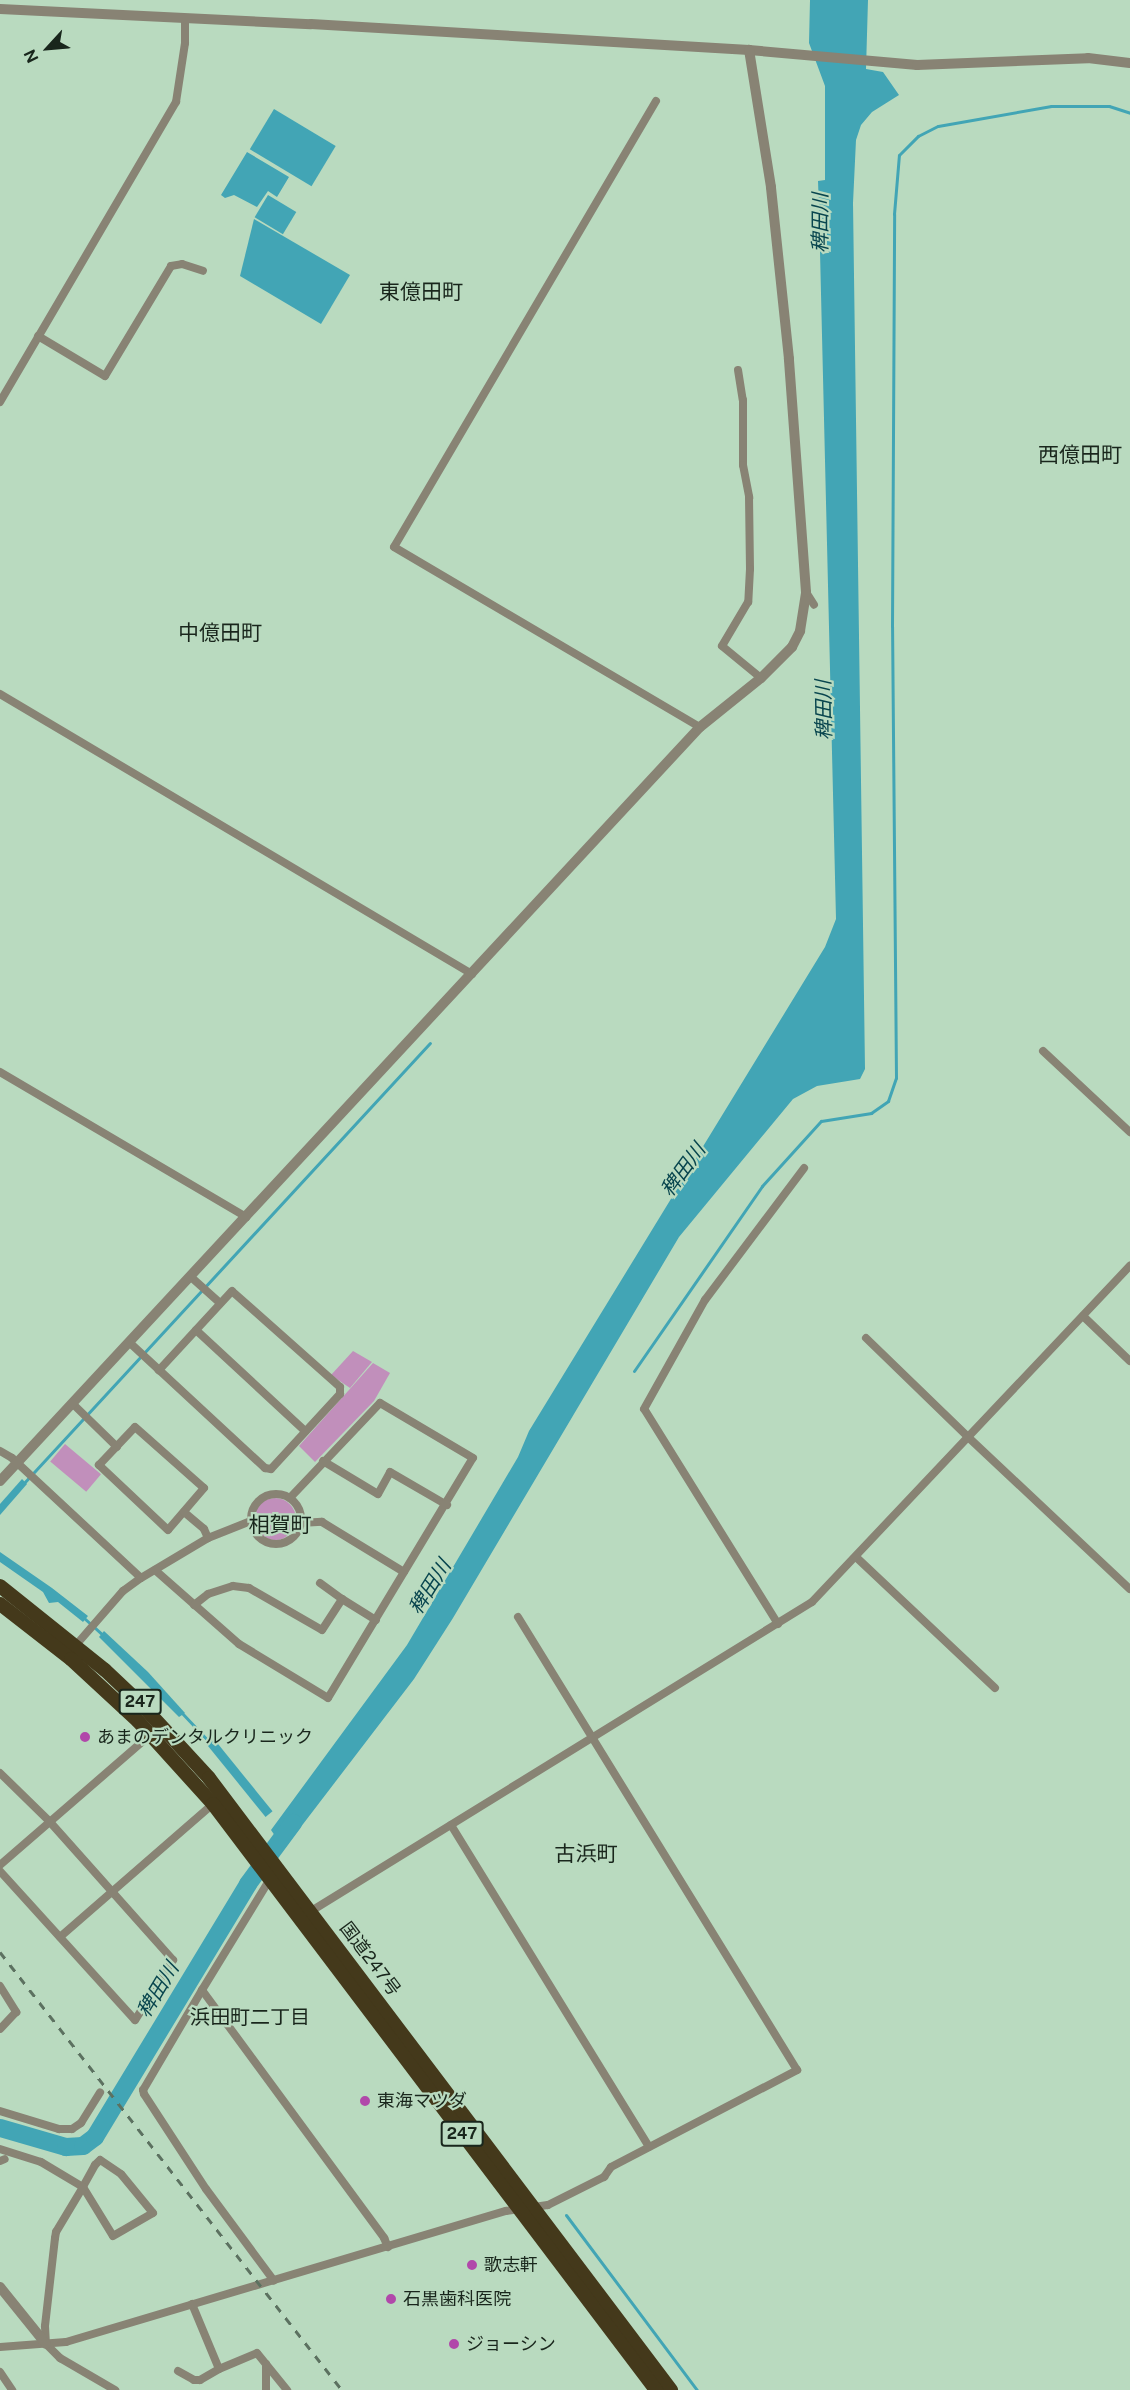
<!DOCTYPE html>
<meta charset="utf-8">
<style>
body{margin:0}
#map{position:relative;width:1130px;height:2390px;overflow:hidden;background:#b9dabf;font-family:"Public Sans","Noto Sans JP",sans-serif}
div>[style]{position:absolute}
.green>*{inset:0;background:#c18fbb;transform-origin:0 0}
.round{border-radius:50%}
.water>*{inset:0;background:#42a5b5;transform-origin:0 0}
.stream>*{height:3px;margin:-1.5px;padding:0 1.5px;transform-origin:1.5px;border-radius:1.5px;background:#42a5b5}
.river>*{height:18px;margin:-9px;padding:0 9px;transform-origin:9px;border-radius:9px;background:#42a5b5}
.minor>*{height:8px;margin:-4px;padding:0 4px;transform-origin:4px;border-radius:4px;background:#888374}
.minor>.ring{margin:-4px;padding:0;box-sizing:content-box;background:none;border:8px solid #888374;border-radius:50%}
.tertiary>*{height:10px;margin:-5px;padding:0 5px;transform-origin:5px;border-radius:5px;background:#888374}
.trunk>*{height:14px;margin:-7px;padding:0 7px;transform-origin:7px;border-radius:7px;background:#44391b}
.rail>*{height:3px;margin-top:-1.5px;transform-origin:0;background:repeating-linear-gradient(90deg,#5c7160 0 8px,transparent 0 16px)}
.dots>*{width:16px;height:16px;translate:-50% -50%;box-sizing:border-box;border:3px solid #b9dabf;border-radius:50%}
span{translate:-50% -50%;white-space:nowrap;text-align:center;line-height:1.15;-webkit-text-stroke:4.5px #b9dabf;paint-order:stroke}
.shield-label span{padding:2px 4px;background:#b9dabf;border:2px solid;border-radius:4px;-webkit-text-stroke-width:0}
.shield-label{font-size:16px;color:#19261c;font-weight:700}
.poi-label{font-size:18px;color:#19261c}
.left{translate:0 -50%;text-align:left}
.street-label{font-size:18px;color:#19261c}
.water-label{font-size:20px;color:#08454e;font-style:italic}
.neighbourhood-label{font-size:20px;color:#19261c}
.quarter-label{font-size:21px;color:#19261c}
.north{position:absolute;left:18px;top:18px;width:60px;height:60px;-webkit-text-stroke:4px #b9dabf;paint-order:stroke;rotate:244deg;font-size:16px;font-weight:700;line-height:24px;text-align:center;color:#19261c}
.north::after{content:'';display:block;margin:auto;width:21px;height:27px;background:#19261c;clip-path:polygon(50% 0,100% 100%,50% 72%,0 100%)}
</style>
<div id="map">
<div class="green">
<i style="clip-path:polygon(353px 1351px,372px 1362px,350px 1388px,331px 1375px)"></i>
<i style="clip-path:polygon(373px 1363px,390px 1373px,374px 1401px,315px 1462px,299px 1446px)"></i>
<i style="left:65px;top:1444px;width:47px;height:23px;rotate:40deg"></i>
<i class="round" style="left:254px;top:1498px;width:42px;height:42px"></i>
</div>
<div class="water">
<i style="clip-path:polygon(810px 0,868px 0,866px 69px,883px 72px,899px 95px,872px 112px,861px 125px,856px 140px,853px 203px,865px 1069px,860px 1079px,817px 1086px,793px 1099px,679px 1237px,453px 1618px,414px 1679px,284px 1849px,271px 1830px,407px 1645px,518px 1457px,529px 1431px,825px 947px,836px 919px,819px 210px,818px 181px,825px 180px,825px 86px,809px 43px)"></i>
<i style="left:274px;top:109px;width:72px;height:47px;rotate:31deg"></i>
<i style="clip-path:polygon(247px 152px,289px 177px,277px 197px,268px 191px,257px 207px,234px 195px,225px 198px,221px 195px)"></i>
<i style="left:268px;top:195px;width:33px;height:26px;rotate:31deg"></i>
<i style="clip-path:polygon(254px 219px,350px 275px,321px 324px,240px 276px)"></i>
<i style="clip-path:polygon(22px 1479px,27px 1484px,0 1515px,0 1504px)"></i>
<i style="clip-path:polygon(0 1552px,52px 1588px,88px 1616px,83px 1622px,58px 1602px,49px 1603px,43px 1592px,0 1562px)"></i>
<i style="clip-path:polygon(104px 1631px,148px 1672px,185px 1713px,179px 1717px,99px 1637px)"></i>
<i style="left:214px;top:1739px;width:93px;height:9px;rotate:51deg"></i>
</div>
<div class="stream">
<i style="left:634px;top:1371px;width:225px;rotate:-55.3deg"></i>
<i style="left:762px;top:1186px;width:88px;rotate:-47.8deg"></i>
<i style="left:821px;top:1121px;width:51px;rotate:-9.1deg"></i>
<i style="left:871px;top:1113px;width:21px;rotate:-35deg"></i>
<i style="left:888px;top:1101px;width:24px;rotate:-71deg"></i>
<i style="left:896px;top:1078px;width:452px;rotate:-90.5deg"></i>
<i style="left:892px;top:626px;width:412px;rotate:-89.7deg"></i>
<i style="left:894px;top:214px;width:59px;rotate:-85.2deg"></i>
<i style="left:899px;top:155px;width:27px;rotate:-45deg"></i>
<i style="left:918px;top:136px;width:22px;rotate:-27deg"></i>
<i style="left:938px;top:126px;width:115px;rotate:-10deg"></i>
<i style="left:1051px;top:106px;width:58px"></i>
<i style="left:1109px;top:106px;width:22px;rotate:18deg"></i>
<i style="left:23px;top:1484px;width:600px;rotate:-47.3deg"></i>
<i style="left:84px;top:1618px;width:27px;rotate:42deg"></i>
<i style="left:181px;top:1712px;width:44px;rotate:46.8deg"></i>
<i style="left:566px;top:2215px;width:219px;rotate:53.2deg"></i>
</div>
<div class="river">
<i style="left:0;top:2128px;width:69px;rotate:16.1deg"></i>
<i style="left:66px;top:2147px;width:17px;rotate:-3deg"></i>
<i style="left:83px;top:2146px;width:15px;rotate:-37deg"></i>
<i style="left:95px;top:2137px;width:296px;rotate:-58.8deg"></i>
<i style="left:248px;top:1884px;width:76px;rotate:-53.6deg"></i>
</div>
<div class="minor">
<i style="left:656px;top:101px;width:517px;rotate:120.43deg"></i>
<i style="left:394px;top:547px;width:355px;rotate:30.5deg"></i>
<i style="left:38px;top:336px;width:78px;rotate:30.8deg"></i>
<i style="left:105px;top:376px;width:128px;rotate:-59deg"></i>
<i style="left:171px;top:266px;width:11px;rotate:-10deg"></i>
<i style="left:182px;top:264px;width:22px;rotate:18deg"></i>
<i style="left:738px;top:370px;width:30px;rotate:81deg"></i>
<i style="left:743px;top:400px;width:65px;rotate:90deg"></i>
<i style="left:743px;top:465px;width:33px;rotate:79deg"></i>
<i style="left:749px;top:497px;width:72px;rotate:89.2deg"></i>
<i style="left:750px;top:569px;width:33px;rotate:93deg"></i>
<i style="left:748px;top:602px;width:51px;rotate:120.6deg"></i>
<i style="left:722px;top:646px;width:50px;rotate:39.4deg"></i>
<i style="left:0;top:402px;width:348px;rotate:-59.6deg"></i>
<i style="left:176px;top:102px;width:60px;rotate:-81.3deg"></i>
<i style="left:185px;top:43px;width:25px;rotate:-90deg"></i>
<i style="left:806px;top:592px;width:15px;rotate:58deg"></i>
<i style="left:0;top:694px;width:549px;rotate:30.68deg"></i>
<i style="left:1043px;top:1051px;width:119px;rotate:43deg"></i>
<i style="left:0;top:1072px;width:286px;rotate:30.5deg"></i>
<i style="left:191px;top:1277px;width:39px;rotate:42deg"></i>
<i style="left:1083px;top:1316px;width:65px;rotate:43.8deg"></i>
<i style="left:196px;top:1330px;width:149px;rotate:42.8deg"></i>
<i style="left:866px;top:1338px;width:142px;rotate:44.1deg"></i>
<i style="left:968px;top:1437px;width:222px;rotate:43.2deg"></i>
<i style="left:130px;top:1343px;width:184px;rotate:42.8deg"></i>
<i style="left:265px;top:1468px;width:6px;rotate:9deg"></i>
<i style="left:271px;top:1469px;width:102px;rotate:-47.4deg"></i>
<i style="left:340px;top:1394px;width:7px;rotate:-90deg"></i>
<i style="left:340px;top:1387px;width:144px;rotate:-138.4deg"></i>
<i style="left:232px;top:1291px;width:108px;rotate:132.7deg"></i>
<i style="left:74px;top:1405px;width:60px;rotate:44.3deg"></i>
<i style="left:135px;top:1427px;width:92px;rotate:41.5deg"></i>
<i style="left:204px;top:1488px;width:55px;rotate:130.6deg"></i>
<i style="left:168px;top:1530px;width:95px;rotate:-136.7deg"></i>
<i style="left:99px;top:1465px;width:52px;rotate:-46.5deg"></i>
<i style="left:0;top:1451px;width:14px;rotate:30deg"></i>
<i style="left:12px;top:1458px;width:176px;rotate:42.9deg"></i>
<i style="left:323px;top:1461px;width:64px;rotate:31deg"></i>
<i style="left:378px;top:1494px;width:25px;rotate:-61deg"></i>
<i style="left:390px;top:1472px;width:66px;rotate:30.1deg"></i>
<i class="ring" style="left:251px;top:1494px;width:42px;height:42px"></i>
<i style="left:184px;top:1512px;width:26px;rotate:40deg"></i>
<i style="left:204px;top:1529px;width:10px;rotate:66deg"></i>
<i style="left:300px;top:1523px;width:22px;rotate:-3deg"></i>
<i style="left:322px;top:1522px;width:96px;rotate:31.4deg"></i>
<i style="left:856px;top:1557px;width:191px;rotate:43.3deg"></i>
<i style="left:155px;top:1570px;width:112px;rotate:41.4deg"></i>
<i style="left:239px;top:1644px;width:104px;rotate:31.2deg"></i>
<i style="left:328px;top:1698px;width:280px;rotate:-58.9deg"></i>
<i style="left:473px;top:1458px;width:108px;rotate:-149.4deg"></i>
<i style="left:380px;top:1403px;width:131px;rotate:133.5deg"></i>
<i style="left:320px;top:1583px;width:27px;rotate:36deg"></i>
<i style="left:194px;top:1605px;width:18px;rotate:-38deg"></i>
<i style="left:208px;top:1594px;width:26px;rotate:-18deg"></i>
<i style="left:233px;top:1586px;width:16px;rotate:7deg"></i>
<i style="left:249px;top:1588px;width:84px;rotate:29.9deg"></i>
<i style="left:322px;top:1630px;width:37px;rotate:-57deg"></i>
<i style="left:342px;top:1599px;width:40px;rotate:32deg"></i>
<i style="left:778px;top:1624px;width:253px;rotate:-121.9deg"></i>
<i style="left:644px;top:1409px;width:125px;rotate:-60.8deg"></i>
<i style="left:705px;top:1300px;width:165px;rotate:-53.1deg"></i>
<i style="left:76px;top:1645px;width:72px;rotate:-49deg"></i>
<i style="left:123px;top:1591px;width:22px;rotate:-36deg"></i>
<i style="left:141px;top:1578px;width:78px;rotate:-30.8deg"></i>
<i style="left:208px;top:1538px;width:46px;rotate:-21.6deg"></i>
<i style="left:0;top:1773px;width:70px;rotate:44.4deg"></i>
<i style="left:50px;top:1822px;width:185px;rotate:48.3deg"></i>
<i style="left:173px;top:1960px;width:71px;rotate:122.3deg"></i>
<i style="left:135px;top:2020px;width:201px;rotate:-132.2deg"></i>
<i style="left:451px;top:1825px;width:378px;rotate:58.4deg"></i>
<i style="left:0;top:1865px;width:200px;rotate:-40.9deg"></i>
<i style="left:270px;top:1879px;width:130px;rotate:121.5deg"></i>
<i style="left:202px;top:1990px;width:308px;rotate:53.7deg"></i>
<i style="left:384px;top:2238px;width:10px;rotate:66deg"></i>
<i style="left:308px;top:1913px;width:592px;rotate:-31.68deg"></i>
<i style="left:812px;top:1602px;width:463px;rotate:-46.6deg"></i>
<i style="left:60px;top:1937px;width:203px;rotate:-41deg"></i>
<i style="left:0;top:1986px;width:31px;rotate:58deg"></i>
<i style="left:16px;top:2012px;width:23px;rotate:133deg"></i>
<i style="left:202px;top:1990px;width:116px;rotate:120.5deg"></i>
<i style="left:143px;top:2090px;width:4px;rotate:76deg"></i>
<i style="left:144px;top:2094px;width:113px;rotate:56.9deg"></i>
<i style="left:206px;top:2189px;width:114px;rotate:53.5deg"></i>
<i style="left:0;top:2111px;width:62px;rotate:17deg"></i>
<i style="left:59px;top:2129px;width:13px"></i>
<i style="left:72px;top:2129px;width:11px;rotate:-34deg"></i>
<i style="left:81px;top:2123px;width:36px;rotate:-58deg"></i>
<i style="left:0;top:2149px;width:43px;rotate:17.6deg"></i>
<i style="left:41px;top:2162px;width:49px;rotate:30.8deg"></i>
<i style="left:83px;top:2187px;width:57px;rotate:58.5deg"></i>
<i style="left:113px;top:2236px;width:46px;rotate:-29.9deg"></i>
<i style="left:153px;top:2213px;width:50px;rotate:-129.4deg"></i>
<i style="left:121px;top:2174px;width:25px;rotate:-146deg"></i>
<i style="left:100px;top:2160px;width:7px;rotate:135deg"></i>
<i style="left:95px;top:2165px;width:25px;rotate:119deg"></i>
<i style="left:83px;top:2187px;width:52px;rotate:121deg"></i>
<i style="left:56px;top:2232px;width:6px;rotate:99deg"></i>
<i style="left:55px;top:2238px;width:89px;rotate:96.5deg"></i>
<i style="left:45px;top:2326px;width:18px;rotate:87deg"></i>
<i style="left:46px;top:2344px;width:20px;rotate:45deg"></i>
<i style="left:60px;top:2358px;width:64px;rotate:30.2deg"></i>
<i style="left:0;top:2161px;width:5px;rotate:-22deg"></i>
<i style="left:192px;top:2304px;width:70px;rotate:67.4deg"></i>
<i style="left:219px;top:2369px;width:41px;rotate:-22.8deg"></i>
<i style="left:257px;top:2353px;width:48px;rotate:51deg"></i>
<i style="left:0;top:2347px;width:66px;rotate:-4.3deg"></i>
<i style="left:66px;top:2342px;width:459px;rotate:-16.6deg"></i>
<i style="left:506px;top:2211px;width:42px;rotate:-8.1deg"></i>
<i style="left:548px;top:2205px;width:63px;rotate:-26.6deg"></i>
<i style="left:604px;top:2177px;width:12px;rotate:-55deg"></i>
<i style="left:611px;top:2167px;width:210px;rotate:-27.5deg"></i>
<i style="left:797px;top:2070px;width:532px;rotate:-121.63deg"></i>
<i style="left:178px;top:2371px;width:18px;rotate:29deg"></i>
<i style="left:194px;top:2380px;width:6px"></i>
<i style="left:200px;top:2380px;width:22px;rotate:-30deg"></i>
<i style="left:0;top:2372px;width:22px;rotate:56deg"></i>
<i style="left:266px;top:2390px;width:26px;rotate:-90deg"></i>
</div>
<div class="tertiary">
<i style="left:0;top:9px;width:311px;rotate:2.8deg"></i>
<i style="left:311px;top:24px;width:439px;rotate:3.4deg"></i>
<i style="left:749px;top:50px;width:169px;rotate:5.1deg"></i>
<i style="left:917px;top:65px;width:171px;rotate:-2.3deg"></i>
<i style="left:1088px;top:58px;width:42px;rotate:6.8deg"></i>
<i style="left:0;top:1481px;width:1029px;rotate:-47.13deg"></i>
<i style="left:700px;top:727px;width:78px;rotate:-38.8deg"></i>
<i style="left:761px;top:678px;width:44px;rotate:-45deg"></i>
<i style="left:792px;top:647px;width:18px;rotate:-63deg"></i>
<i style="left:800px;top:631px;width:39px;rotate:-81deg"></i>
<i style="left:806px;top:592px;width:234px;rotate:-94.2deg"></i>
<i style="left:789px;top:359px;width:173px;rotate:-96deg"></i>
<i style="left:771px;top:187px;width:139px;rotate:-99.1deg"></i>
<i style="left:0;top:2287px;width:73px;rotate:51.1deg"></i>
</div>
<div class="trunk">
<i style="left:0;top:1586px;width:134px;rotate:38.7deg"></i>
<i style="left:105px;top:1670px;width:50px;rotate:43.4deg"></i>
<i style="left:141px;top:1704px;width:100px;rotate:47.4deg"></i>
<i style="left:209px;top:1778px;width:767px;rotate:52.95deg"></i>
<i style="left:0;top:1604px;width:90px;rotate:37.8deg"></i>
<i style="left:71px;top:1659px;width:91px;rotate:42.8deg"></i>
<i style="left:138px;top:1721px;width:112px;rotate:47.9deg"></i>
<i style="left:213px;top:1804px;width:735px;rotate:52.91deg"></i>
</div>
<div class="rail">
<i style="left:0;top:1952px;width:556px;rotate:52.02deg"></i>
</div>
<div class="dots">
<i style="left:85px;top:1737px;background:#b148aa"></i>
<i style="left:365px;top:2101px;background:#b148aa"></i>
<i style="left:472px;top:2265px;background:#b148aa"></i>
<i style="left:391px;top:2299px;background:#b148aa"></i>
<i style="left:454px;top:2344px;background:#b148aa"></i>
</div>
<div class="shield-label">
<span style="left:140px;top:1702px">247</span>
<span style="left:462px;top:2134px">247</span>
</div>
<div class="poi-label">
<span class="left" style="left:97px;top:1737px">あまのデンタルクリニック</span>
<span class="left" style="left:377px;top:2101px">東海マツダ</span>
<span class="left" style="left:484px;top:2265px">歌志軒</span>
<span class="left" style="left:403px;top:2299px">石黒歯科医院</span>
<span class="left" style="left:466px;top:2344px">ジョーシン</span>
</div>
<div class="street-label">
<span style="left:370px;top:1959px;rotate:53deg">国道247号</span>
</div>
<div class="water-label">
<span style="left:820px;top:223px;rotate:-90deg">稗田川</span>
<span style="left:824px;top:710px;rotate:-91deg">稗田川</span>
<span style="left:683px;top:1170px;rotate:-54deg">稗田川</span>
<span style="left:430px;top:1587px;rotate:-58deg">稗田川</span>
<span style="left:158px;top:1990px;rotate:-59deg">稗田川</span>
</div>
<div class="neighbourhood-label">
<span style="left:250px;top:2017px">浜田町二丁目</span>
</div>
<div class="quarter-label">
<span style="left:421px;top:292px">東億田町</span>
<span style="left:1080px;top:455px">西億田町</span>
<span style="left:220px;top:633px">中億田町</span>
<span style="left:280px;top:1525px">相賀町</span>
<span style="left:586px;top:1854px">古浜町</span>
</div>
<div class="north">N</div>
</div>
